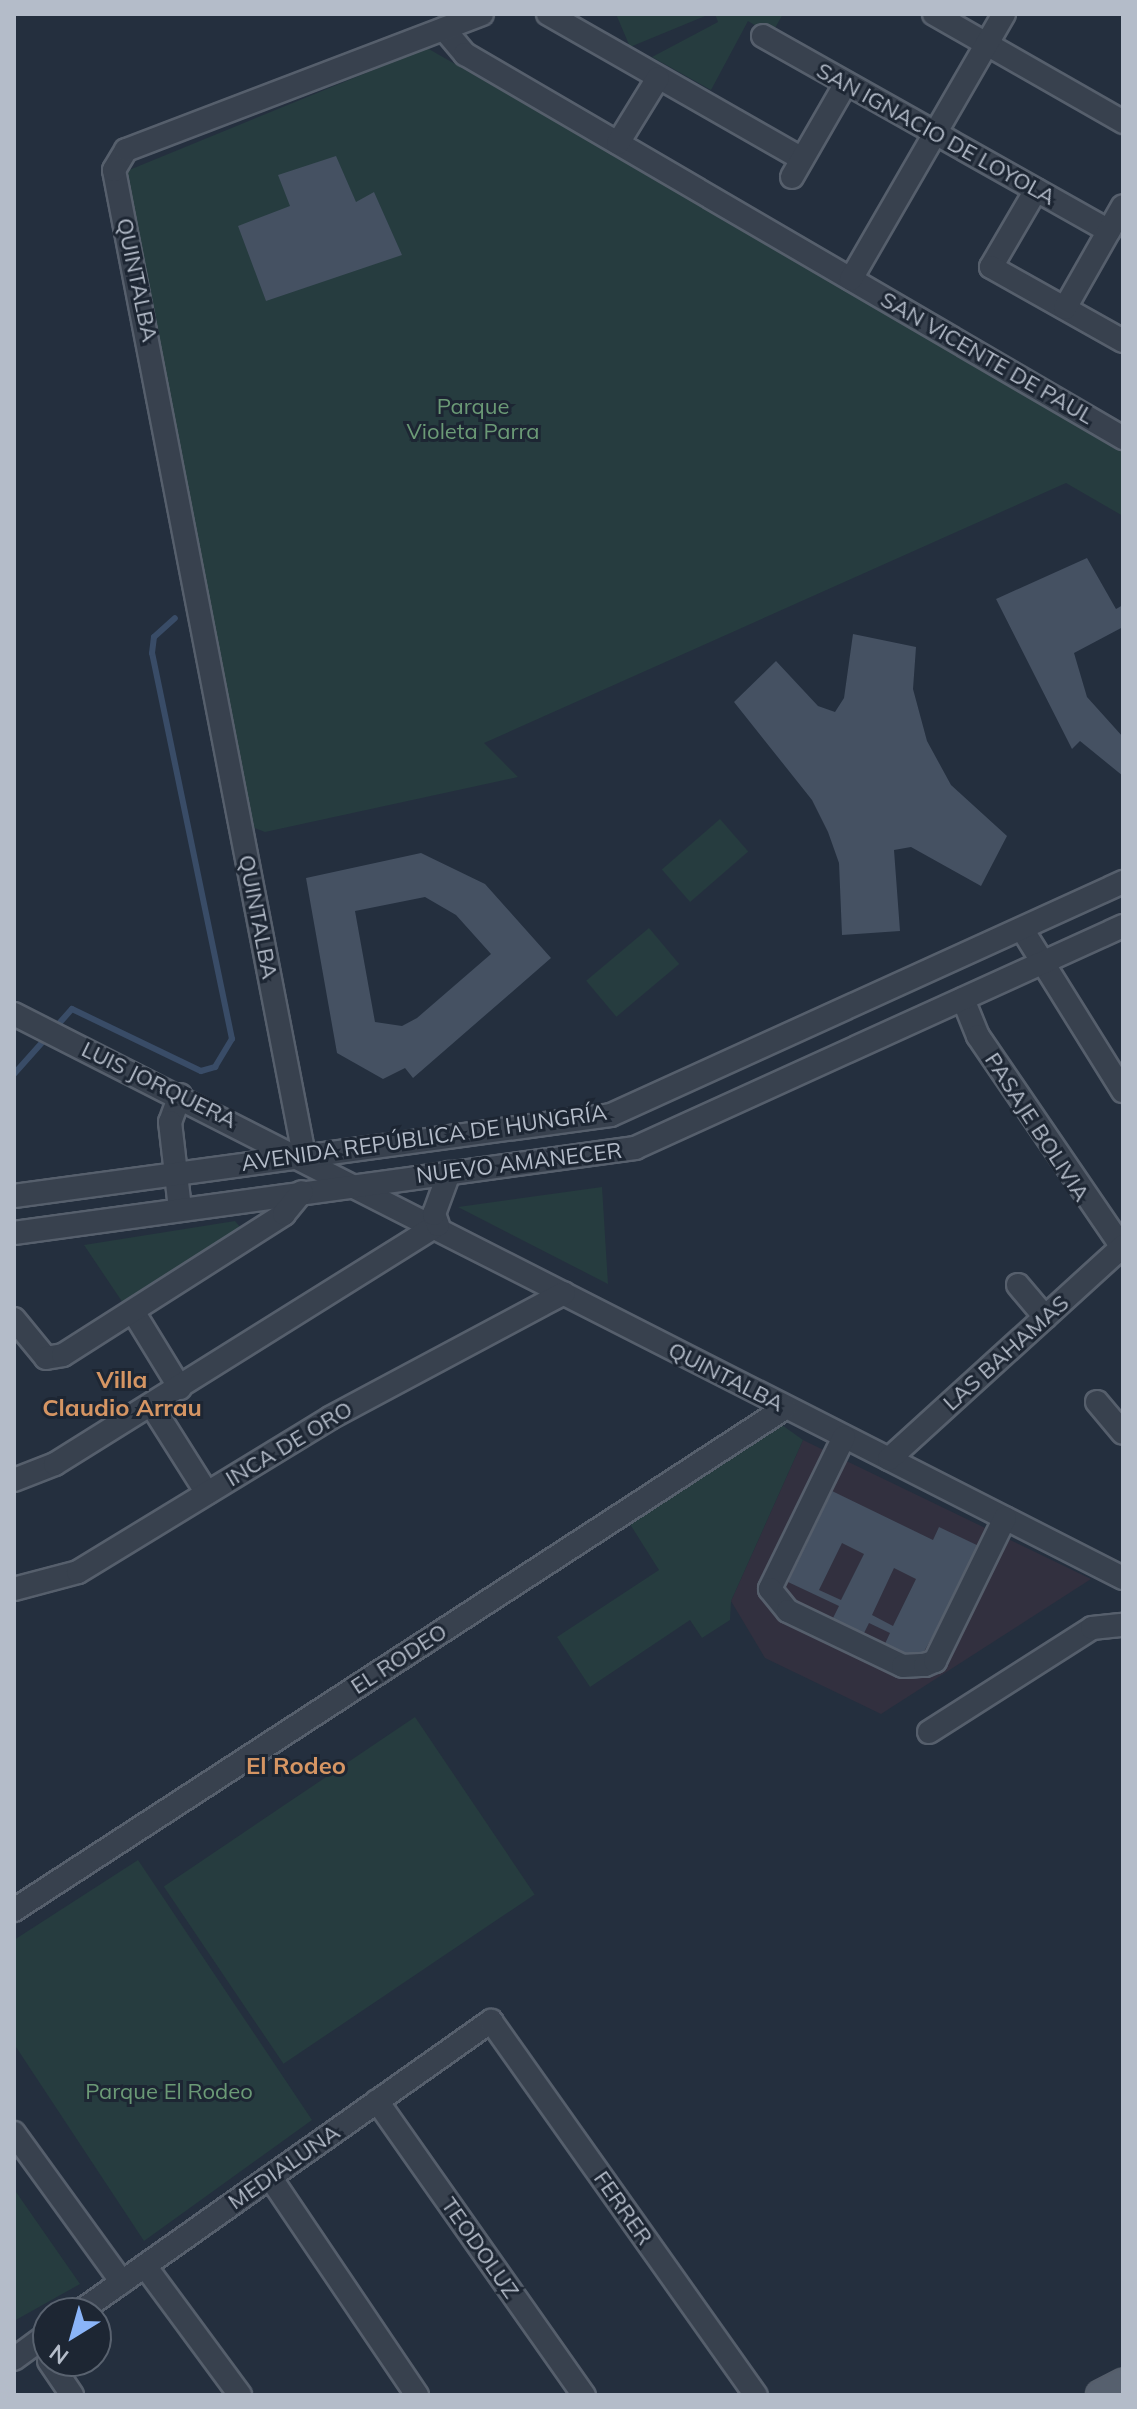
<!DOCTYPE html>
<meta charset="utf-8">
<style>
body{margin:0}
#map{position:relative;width:1137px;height:2409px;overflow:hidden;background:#242f3e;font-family:Mulish,sans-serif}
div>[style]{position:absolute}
.medical>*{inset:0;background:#32303f}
.green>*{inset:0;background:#263c3f;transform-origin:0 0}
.stream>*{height:6px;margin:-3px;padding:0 3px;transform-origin:3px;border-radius:3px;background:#394c67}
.building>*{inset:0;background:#455162}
.roads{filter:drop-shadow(2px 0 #565f6c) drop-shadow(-2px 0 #565f6c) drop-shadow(0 2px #565f6c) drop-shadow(0 -2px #565f6c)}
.minor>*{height:22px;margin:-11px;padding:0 11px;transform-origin:11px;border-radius:11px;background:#38414e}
.major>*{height:28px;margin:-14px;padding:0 14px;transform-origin:14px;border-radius:14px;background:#56606e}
span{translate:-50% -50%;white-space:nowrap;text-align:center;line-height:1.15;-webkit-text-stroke:6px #1d2633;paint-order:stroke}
.street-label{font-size:22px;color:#b4bcc9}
.park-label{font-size:22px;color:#6b9a76}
.neighbourhood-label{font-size:24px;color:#d59563;font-weight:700}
.frame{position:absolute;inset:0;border:16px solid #b4bcc9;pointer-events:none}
.north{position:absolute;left:32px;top:2297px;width:80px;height:80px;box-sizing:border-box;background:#1d2633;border:2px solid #59626f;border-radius:50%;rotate:217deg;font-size:22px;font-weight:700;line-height:32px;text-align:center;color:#b4bcc9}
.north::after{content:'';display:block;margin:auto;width:28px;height:36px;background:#8ab4f8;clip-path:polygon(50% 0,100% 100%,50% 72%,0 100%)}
</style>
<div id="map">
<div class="medical">
<i style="clip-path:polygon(803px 1440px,1091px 1579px,881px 1714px,765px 1658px,731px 1601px)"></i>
</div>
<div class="green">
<i style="clip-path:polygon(616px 14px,710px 14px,630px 47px)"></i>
<i style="clip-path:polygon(715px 14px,783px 14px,771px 35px,748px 21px,711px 90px,652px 57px,718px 22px)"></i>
<i style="clip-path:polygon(427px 48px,1123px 444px,1123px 516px,1066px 483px,484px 743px,518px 777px,265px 832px,252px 827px,117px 175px)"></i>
<i style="left:720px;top:819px;width:43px;height:77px;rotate:49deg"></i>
<i style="left:649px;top:928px;width:47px;height:82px;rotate:50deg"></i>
<i style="clip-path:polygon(602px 1187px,608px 1284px,458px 1207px)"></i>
<i style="clip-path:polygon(235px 1221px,241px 1228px,123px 1303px,84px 1245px)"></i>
<i style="clip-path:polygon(782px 1425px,803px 1440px,731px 1601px,730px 1620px,702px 1638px,690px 1620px,590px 1687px,557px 1637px,659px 1570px,628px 1521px)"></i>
<i style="left:415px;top:1717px;width:214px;height:303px;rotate:56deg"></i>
<i style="clip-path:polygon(138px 1860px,312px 2120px,144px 2241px,14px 2044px,14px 1940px)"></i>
<i style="clip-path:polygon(14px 2189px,80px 2284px,14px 2321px)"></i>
</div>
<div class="stream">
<i style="left:14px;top:1074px;width:87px;rotate:-48.3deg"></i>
<i style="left:72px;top:1009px;width:143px;rotate:25.7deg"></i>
<i style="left:201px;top:1071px;width:15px;rotate:-16deg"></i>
<i style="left:215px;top:1067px;width:33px;rotate:-59deg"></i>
<i style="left:232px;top:1039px;width:394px;rotate:-101.7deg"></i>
<i style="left:152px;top:653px;width:16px;rotate:-83deg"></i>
<i style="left:154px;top:637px;width:28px;rotate:-42deg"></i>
</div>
<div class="building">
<i style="clip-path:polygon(336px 156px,356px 202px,374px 192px,402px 255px,266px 301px,238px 226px,290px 206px,278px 175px)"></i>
<i style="clip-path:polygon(1087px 558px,1116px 609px,1123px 605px,1123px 627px,1074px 653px,1087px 697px,1123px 737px,1123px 776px,1080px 741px,1072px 749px,996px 599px)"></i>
<i style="clip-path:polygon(853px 634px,916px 647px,913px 689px,927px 741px,951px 785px,1007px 836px,981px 886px,911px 847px,894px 850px,900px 931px,842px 935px,839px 863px,828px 832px,812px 800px,734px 702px,776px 661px,818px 706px,835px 712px,844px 698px)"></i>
<i style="clip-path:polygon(evenodd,421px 853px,485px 884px,551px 958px,413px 1078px,405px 1068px,383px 1079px,337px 1053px,306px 878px,421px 853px,425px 897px,456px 915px,491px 954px,417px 1018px,402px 1026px,375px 1022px,355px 911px,425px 897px)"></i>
<i style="clip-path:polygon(evenodd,832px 1491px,933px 1540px,939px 1527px,983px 1548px,918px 1662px,884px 1646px,890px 1633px,869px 1623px,863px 1635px,832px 1620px,839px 1606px,788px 1582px,832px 1491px,842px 1543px,864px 1554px,841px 1600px,819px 1590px,842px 1543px,832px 1491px,894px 1568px,916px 1579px,893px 1626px,872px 1615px,894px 1568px)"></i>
</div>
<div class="roads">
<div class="minor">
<i style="left:548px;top:14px;width:292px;rotate:29.7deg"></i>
<i style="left:934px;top:14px;width:218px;rotate:29.7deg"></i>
<i style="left:444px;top:29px;width:33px;rotate:50deg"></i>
<i style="left:465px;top:54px;width:762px;rotate:30.27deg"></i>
<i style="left:763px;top:36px;width:397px;rotate:29.4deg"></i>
<i style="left:618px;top:143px;width:76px;rotate:-58.4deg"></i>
<i style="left:792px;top:177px;width:108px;rotate:-60.1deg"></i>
<i style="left:1036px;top:190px;width:89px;rotate:120.3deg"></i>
<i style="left:991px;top:267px;width:151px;rotate:29.3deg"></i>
<i style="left:851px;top:279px;width:306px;rotate:-60deg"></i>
<i style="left:1065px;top:308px;width:117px;rotate:-60.4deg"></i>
<i style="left:1022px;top:929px;width:191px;rotate:58.1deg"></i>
<i style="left:963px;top:999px;width:40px;rotate:68deg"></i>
<i style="left:978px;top:1036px;width:255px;rotate:55.7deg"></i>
<i style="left:14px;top:1014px;width:1244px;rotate:26.96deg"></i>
<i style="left:180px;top:1095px;width:29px;rotate:110deg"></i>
<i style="left:170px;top:1122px;width:88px;rotate:83.4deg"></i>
<i style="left:304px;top:1155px;width:1003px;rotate:-100.92deg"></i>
<i style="left:114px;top:170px;width:23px;rotate:-59deg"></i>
<i style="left:126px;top:150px;width:381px;rotate:-20.9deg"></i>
<i style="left:14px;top:1196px;width:602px;rotate:-7.73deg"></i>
<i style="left:611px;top:1115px;width:563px;rotate:-24.47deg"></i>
<i style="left:14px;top:1233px;width:627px;rotate:-7.79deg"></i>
<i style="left:635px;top:1148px;width:536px;rotate:-24.46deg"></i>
<i style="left:1018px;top:1285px;width:42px;rotate:49.8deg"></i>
<i style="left:134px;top:1313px;width:88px;rotate:58.5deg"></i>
<i style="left:14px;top:1319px;width:50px;rotate:50.6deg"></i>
<i style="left:46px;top:1358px;width:17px;rotate:-10deg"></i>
<i style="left:63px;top:1355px;width:262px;rotate:-32.5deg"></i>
<i style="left:284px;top:1214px;width:28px;rotate:-51deg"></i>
<i style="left:1097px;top:1402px;width:40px;rotate:50deg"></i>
<i style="left:152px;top:1406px;width:103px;rotate:57.7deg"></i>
<i style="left:844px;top:1437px;width:169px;rotate:116deg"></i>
<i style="left:770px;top:1589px;width:28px;rotate:51deg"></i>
<i style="left:788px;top:1611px;width:127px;rotate:25.6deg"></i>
<i style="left:903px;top:1666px;width:22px;rotate:-3deg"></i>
<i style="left:925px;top:1665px;width:11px;rotate:-22deg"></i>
<i style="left:935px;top:1661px;width:159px;rotate:-63.9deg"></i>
<i style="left:889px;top:1459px;width:316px;rotate:-42.3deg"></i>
<i style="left:14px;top:1480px;width:44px;rotate:-21.3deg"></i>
<i style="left:55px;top:1464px;width:451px;rotate:-32deg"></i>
<i style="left:438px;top:1225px;width:12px;rotate:-110deg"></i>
<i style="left:434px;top:1214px;width:44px;rotate:-69.9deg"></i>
<i style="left:14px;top:1589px;width:66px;rotate:-14.9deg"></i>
<i style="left:78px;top:1572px;width:295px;rotate:-31.4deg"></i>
<i style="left:330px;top:1418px;width:265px;rotate:-28.1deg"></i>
<i style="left:929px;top:1732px;width:193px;rotate:-32.5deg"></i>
<i style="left:1092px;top:1628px;width:31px;rotate:-6deg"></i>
<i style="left:14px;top:1910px;width:920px;rotate:-33.07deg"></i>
<i style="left:377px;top:2101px;width:360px;rotate:54.9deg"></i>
<i style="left:14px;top:2133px;width:184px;rotate:54.1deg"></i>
<i style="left:270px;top:2177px;width:263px;rotate:56deg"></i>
<i style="left:145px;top:2266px;width:160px;rotate:53.6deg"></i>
<i style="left:78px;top:2313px;width:506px;rotate:-35.26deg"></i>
<i style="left:491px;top:2021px;width:458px;rotate:54.7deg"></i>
<i style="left:14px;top:2359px;width:42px;rotate:-36.3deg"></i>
<i style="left:49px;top:2361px;width:41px;rotate:55.9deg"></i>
</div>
<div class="major">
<i style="left:1101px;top:2395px;width:25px;rotate:-27deg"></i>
</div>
</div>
<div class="street-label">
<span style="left:936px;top:134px;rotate:29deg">SAN IGNACIO DE LOYOLA</span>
<span style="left:137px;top:280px;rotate:78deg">QUINTALBA</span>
<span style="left:987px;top:358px;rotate:30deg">SAN VICENTE DE PAUL</span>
<span style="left:258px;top:917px;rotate:79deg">QUINTALBA</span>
<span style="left:159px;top:1085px;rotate:26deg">LUIS JORQUERA</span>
<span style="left:1037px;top:1127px;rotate:57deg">PASAJE BOLIVIA</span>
<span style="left:424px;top:1138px;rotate:-8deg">AVENIDA REPÚBLICA DE HUNGRÍA</span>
<span style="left:519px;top:1163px;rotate:-7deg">NUEVO AMANECER</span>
<span style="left:1006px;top:1353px;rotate:-42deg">LAS BAHAMAS</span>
<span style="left:726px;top:1377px;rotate:27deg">QUINTALBA</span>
<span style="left:289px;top:1444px;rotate:-31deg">INCA DE ORO</span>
<span style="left:399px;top:1659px;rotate:-33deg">EL RODEO</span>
<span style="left:284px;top:2167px;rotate:-35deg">MEDIALUNA</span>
<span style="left:623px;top:2208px;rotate:55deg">FERRER</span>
<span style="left:480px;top:2248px;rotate:55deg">TEODOLUZ</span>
</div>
<div class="park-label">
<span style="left:473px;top:419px">Parque<br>Violeta Parra</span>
<span style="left:169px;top:2092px">Parque El Rodeo</span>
</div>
<div class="neighbourhood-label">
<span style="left:122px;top:1394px">Villa<br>Claudio Arrau</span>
<span style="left:296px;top:1766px">El Rodeo</span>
</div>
<div class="frame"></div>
<div class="north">N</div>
</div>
